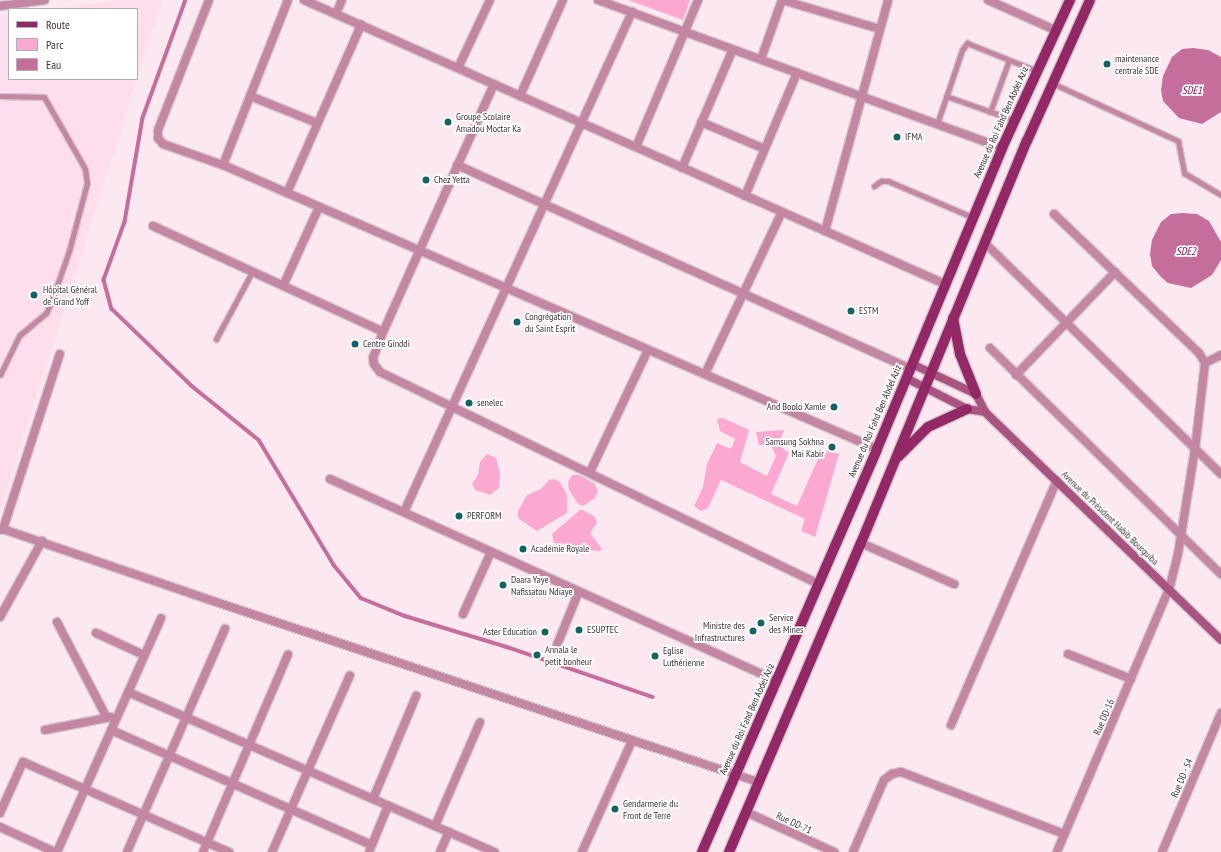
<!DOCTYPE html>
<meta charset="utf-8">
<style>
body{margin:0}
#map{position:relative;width:1221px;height:852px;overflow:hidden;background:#fce8f1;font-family:"PT Sans Narrow",sans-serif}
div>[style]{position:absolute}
.built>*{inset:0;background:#feddec}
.green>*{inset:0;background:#fca9d1}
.water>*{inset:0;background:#c56e9b}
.stream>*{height:3.5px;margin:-1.75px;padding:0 1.75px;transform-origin:1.75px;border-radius:1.75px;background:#c56e9b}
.roads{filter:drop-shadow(1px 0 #d6c4cc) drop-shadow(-1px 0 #d6c4cc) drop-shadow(0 1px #d6c4cc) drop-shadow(0 -1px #d6c4cc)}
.service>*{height:5px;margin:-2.5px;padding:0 2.5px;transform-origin:2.5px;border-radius:2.5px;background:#c387a4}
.minor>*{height:8px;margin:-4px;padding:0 4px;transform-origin:4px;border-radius:4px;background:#c387a4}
.tertiary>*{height:8px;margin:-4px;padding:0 4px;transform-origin:4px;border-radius:4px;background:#c387a4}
.secondary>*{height:8px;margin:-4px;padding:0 4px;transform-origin:4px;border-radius:4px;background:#a85380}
.primary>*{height:10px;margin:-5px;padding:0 5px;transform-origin:5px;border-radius:5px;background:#932866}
.dots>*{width:11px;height:11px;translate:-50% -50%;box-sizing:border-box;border:2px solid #fff;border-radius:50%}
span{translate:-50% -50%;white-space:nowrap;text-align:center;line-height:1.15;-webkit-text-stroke:3.5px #fff;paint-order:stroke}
.poi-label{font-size:10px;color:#3f3338}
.left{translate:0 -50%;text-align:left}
.right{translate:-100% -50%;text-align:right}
.street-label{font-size:10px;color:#3f3338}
.water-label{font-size:11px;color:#780b4f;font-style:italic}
.legend{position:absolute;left:8px;top:8px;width:130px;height:72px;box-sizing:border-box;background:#fff;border:1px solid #b2adaf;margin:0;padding:5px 7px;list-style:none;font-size:12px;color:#3f3338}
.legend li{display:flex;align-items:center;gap:8px;height:20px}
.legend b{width:20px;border:1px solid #b2adaf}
</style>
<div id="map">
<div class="built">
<i style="clip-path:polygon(119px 0,162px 0,0 511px,0 16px,9px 15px,9px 79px,137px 79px,137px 9px,53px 9px)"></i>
</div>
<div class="green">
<i style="clip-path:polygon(628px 0,690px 0,683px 20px)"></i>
<i style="clip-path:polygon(723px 418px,749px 430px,740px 462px,767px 476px,776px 456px,771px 445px,759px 445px,756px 432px,784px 430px,778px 445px,789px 453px,771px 494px,797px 506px,822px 450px,839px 454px,815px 537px,801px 531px,805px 519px,721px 480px,708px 508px,701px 511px,694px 506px,703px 487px,707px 464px,717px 443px,731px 449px,735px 439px,720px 431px,717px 419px)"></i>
<i style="clip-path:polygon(487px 454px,496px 458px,500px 473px,499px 488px,490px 495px,475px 490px,472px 484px,478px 475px,480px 462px)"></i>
<i style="clip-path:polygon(572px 475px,579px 475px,587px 479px,595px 484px,598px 491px,595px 498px,583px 506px,578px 504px,569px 490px,568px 482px)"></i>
<i style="clip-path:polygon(554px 479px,560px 482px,567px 495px,567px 513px,537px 531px,518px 518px,518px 511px,527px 495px,541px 489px,549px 480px)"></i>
<i style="clip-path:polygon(581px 509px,595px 517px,597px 523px,590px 533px,602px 549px,600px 551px,573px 549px,568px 544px,554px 543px,552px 534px)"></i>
</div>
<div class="water">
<i style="clip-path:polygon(1193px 48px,1208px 50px,1221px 57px,1221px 112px,1202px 124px,1179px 118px,1163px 101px,1161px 90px,1163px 76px,1172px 57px,1182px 49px)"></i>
<i style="clip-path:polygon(1182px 213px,1197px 214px,1209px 221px,1221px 242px,1221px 260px,1212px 275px,1191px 288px,1168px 283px,1161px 277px,1152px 266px,1150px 254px,1152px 240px,1161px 222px,1171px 214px)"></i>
</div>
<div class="stream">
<i style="left:186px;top:0;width:126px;rotate:110deg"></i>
<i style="left:143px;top:118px;width:106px;rotate:99.8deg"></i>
<i style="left:125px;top:222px;width:62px;rotate:109.9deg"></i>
<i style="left:104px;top:280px;width:30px;rotate:75deg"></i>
<i style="left:112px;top:309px;width:111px;rotate:43.9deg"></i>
<i style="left:192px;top:386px;width:86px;rotate:38.9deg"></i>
<i style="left:259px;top:440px;width:146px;rotate:59deg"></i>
<i style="left:334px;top:565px;width:43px;rotate:50.7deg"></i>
<i style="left:361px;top:598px;width:48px;rotate:22.2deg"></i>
<i style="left:405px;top:616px;width:107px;rotate:16.9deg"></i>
<i style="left:507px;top:647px;width:154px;rotate:18.9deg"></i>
</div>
<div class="roads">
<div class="service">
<i style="left:1052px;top:83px;width:139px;rotate:24.7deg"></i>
<i style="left:1178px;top:141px;width:33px;rotate:79deg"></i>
<i style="left:1184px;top:173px;width:43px;rotate:30.7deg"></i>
<i style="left:0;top:96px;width:44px;rotate:1.3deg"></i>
<i style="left:44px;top:97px;width:83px;rotate:60.3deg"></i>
<i style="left:85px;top:169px;width:14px;rotate:82deg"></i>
<i style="left:87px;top:183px;width:70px;rotate:104.8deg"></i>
<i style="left:69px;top:251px;width:54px;rotate:109.4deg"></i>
<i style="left:51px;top:302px;width:12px;rotate:114deg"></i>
<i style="left:46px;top:313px;width:35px;rotate:140deg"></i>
<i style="left:19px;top:336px;width:43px;rotate:116deg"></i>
<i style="left:946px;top:96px;width:72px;rotate:19.4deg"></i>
<i style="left:990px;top:112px;width:55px;rotate:-69.9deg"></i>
<i style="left:937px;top:124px;width:78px;rotate:-71.3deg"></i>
<i style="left:962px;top:50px;width:9px;rotate:-54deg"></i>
<i style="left:967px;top:43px;width:75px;rotate:21.8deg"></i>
<i style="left:874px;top:186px;width:9px;rotate:-36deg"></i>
<i style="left:881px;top:181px;width:7px"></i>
<i style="left:888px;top:181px;width:91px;rotate:23.2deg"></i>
<i style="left:216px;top:339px;width:76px;rotate:-61.8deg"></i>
</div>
<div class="minor">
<i style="left:209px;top:0;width:140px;rotate:111.4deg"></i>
<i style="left:158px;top:130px;width:8px;rotate:90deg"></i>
<i style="left:158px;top:138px;width:8px;rotate:50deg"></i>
<i style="left:163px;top:144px;width:64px;rotate:19.3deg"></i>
<i style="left:223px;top:165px;width:713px;rotate:23.47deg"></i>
<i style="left:304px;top:0;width:701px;rotate:23.9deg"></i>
<i style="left:598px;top:0;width:430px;rotate:20.1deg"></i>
<i style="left:988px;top:0;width:73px;rotate:24.1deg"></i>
<i style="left:0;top:6px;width:45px;rotate:-7.6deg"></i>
<i style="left:336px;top:14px;width:15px;rotate:-67deg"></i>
<i style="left:761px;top:59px;width:63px;rotate:-70.4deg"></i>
<i style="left:782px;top:0;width:102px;rotate:16.5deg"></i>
<i style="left:458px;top:68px;width:75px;rotate:-64.8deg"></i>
<i style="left:494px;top:84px;width:272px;rotate:114.1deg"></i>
<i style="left:383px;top:332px;width:28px;rotate:111deg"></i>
<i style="left:373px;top:358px;width:6px;rotate:81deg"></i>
<i style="left:374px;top:364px;width:10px;rotate:53deg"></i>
<i style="left:380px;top:372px;width:488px;rotate:25.8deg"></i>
<i style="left:250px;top:96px;width:72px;rotate:21.9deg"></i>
<i style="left:520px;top:96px;width:105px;rotate:-65.9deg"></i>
<i style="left:701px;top:122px;width:69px;rotate:22.9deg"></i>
<i style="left:636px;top:147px;width:160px;rotate:-67.1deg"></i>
<i style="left:223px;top:165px;width:177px;rotate:-68.5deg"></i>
<i style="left:457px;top:165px;width:497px;rotate:24.2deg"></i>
<i style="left:682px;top:168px;width:129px;rotate:-66.8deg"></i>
<i style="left:287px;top:193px;width:184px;rotate:-66.2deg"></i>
<i style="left:745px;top:196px;width:134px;rotate:-67.1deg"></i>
<i style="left:1054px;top:214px;width:201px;rotate:43.8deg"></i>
<i style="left:1199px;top:353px;width:12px;rotate:59deg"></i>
<i style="left:1205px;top:363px;width:87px;rotate:96.6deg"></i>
<i style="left:1195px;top:449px;width:106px;rotate:99.2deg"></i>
<i style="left:1178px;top:554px;width:36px;rotate:104deg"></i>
<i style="left:1169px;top:589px;width:286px;rotate:113.1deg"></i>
<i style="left:153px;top:226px;width:253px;rotate:24.7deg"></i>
<i style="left:825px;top:231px;width:239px;rotate:-74.7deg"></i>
<i style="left:985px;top:243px;width:330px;rotate:44.4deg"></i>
<i style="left:283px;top:286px;width:87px;rotate:-65.5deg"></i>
<i style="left:990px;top:348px;width:323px;rotate:44.4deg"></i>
<i style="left:1205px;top:363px;width:18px;rotate:-27deg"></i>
<i style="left:705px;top:374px;width:179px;rotate:-64.6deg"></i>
<i style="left:1016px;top:375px;width:143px;rotate:-46.1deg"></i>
<i style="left:590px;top:472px;width:135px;rotate:-64.6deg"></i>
<i style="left:330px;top:479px;width:491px;rotate:24.3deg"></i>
<i style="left:404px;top:512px;width:550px;rotate:-65.49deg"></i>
<i style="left:0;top:530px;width:3px;rotate:-18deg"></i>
<i style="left:3px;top:529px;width:184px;rotate:-72deg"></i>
<i style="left:861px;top:543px;width:102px;rotate:23.8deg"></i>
<i style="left:463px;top:614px;width:68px;rotate:-65.7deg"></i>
<i style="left:0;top:617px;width:87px;rotate:-61.1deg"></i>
<i style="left:57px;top:622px;width:108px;rotate:62.5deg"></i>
<i style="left:96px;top:633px;width:53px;rotate:24.6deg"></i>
<i style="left:557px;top:645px;width:58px;rotate:-67.8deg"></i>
<i style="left:1068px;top:654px;width:68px;rotate:21.6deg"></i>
<i style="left:128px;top:692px;width:400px;rotate:23.6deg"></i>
<i style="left:951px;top:725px;width:267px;rotate:-66.6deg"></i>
<i style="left:45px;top:730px;width:67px;rotate:-11.1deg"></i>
<i style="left:111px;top:730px;width:285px;rotate:23.8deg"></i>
<i style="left:373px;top:799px;width:112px;rotate:-67.3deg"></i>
<i style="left:746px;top:812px;width:97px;rotate:24.4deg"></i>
<i style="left:0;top:813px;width:56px;rotate:-65.7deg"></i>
<i style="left:23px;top:762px;width:225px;rotate:23.6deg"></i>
<i style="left:435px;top:826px;width:113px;rotate:-66.6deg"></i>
<i style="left:0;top:827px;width:60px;rotate:24.4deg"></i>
<i style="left:57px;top:852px;width:256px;rotate:-66deg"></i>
<i style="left:127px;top:852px;width:244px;rotate:-66.3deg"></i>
<i style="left:203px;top:852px;width:215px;rotate:-66.7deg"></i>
<i style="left:272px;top:852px;width:193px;rotate:-66.2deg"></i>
<i style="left:369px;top:852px;width:50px;rotate:-67.6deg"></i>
<i style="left:440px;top:852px;width:22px;rotate:-66deg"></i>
<i style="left:582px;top:852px;width:122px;rotate:-65.8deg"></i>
<i style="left:853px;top:852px;width:78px;rotate:-66.7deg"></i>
<i style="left:884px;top:780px;width:10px;rotate:-37deg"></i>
<i style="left:892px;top:774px;width:9px;rotate:-13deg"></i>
<i style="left:901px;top:772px;width:174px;rotate:20.8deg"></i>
<i style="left:1162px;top:852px;width:151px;rotate:-67deg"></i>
</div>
<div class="tertiary">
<i style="left:0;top:528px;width:225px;rotate:18.9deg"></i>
<i style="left:213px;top:601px;width:574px;rotate:18.37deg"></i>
</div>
<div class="secondary">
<i style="left:912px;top:364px;width:71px;rotate:25.1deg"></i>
<i style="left:976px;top:394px;width:20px;rotate:63deg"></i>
<i style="left:985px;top:412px;width:328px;rotate:44deg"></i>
<i style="left:906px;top:378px;width:68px;rotate:26.9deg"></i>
<i style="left:967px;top:409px;width:18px;rotate:9deg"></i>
</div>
<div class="primary">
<i style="left:953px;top:318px;width:37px;rotate:79deg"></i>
<i style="left:960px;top:354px;width:43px;rotate:68.2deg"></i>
<i style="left:898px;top:457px;width:42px;rotate:-45deg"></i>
<i style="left:928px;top:427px;width:43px;rotate:-24.8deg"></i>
<i style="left:702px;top:852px;width:439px;rotate:-66.5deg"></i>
<i style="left:877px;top:449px;width:326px;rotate:-67.4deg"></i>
<i style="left:1002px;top:148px;width:163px;rotate:-65.3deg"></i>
<i style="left:729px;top:852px;width:336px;rotate:-66.9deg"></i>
<i style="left:861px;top:543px;width:435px;rotate:-67.6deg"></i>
<i style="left:1027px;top:141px;width:154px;rotate:-65.9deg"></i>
</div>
</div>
<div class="dots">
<i style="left:1107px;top:64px;background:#126266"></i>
<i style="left:448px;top:122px;background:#126266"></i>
<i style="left:897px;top:137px;background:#126266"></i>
<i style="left:426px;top:180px;background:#126266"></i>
<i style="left:34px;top:295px;background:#126266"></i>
<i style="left:851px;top:311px;background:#126266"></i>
<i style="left:517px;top:322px;background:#126266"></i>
<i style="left:355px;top:344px;background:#126266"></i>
<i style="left:469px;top:403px;background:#126266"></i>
<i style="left:834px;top:407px;background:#126266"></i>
<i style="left:832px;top:447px;background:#126266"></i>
<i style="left:459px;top:516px;background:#126266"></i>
<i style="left:523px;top:549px;background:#126266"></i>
<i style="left:503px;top:585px;background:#126266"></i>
<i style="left:761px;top:623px;background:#126266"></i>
<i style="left:579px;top:630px;background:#126266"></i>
<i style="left:753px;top:631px;background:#126266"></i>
<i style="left:545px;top:632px;background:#126266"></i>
<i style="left:537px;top:655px;background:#126266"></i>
<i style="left:655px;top:656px;background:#126266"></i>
<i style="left:615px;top:809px;background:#126266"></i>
</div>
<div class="poi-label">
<span class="left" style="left:1115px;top:64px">maintenance<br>centrale SDE</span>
<span class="left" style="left:456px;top:122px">Groupe Scolaire<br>Amadou Moctar Ka</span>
<span class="left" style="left:905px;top:137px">IFMA</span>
<span class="left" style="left:434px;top:180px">Chez Yetta</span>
<span class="left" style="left:43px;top:295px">Hôpital Général<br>de Grand Yoff</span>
<span class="left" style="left:859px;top:311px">ESTM</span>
<span class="left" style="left:525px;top:322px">Congrégation<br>du Saint Esprit</span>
<span class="left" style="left:363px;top:344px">Centre Ginddi</span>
<span class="left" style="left:477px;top:403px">senelec</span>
<span class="right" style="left:826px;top:407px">And Boolo Xamle</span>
<span class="right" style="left:824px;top:447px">Samsung Sokhna<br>Mai Kabir</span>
<span class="left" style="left:467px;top:516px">PERFORM</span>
<span class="left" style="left:531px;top:549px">Académie Royale</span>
<span class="left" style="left:511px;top:585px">Daara Yaye<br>Nafissatou Ndiaye</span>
<span class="left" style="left:769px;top:623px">Service<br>des Mines</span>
<span class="right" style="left:745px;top:631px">Ministre des<br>Infrastructures</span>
<span class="left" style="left:587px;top:630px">ESUPTEC</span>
<span class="right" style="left:537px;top:632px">Aster Education</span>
<span class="left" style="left:545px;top:655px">Annala le<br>petit bonheur</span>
<span class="left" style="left:663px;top:656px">Eglise<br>Luthérienne</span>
<span class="left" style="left:623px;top:809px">Gendarmerie du<br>Front de Terre</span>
</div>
<div class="street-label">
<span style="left:1001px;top:122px;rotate:-66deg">Avenue du Roi Fahd Ben Abdel Aziz</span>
<span style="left:875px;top:421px;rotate:-67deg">Avenue du Roi Fahd Ben Abdel Aziz</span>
<span style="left:1110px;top:518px;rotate:44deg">Avenue du Président Habib Bourguiba</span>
<span style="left:1104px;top:717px;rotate:-67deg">Rue DD-16</span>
<span style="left:747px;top:719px;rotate:-66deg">Avenue du Roi Fahd Ben Abdel Aziz</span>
<span style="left:1182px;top:778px;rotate:-67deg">Rue DD - 54</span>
<span style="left:794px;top:823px;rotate:25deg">Rue DD-71</span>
</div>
<div class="water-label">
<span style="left:1192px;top:90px">SDE1</span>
<span style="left:1186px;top:251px">SDE2</span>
</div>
<ul class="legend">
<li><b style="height:5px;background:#932866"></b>Route</li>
<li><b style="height:11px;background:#fca9d1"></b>Parc</li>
<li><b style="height:11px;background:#c56e9b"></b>Eau</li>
</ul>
</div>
